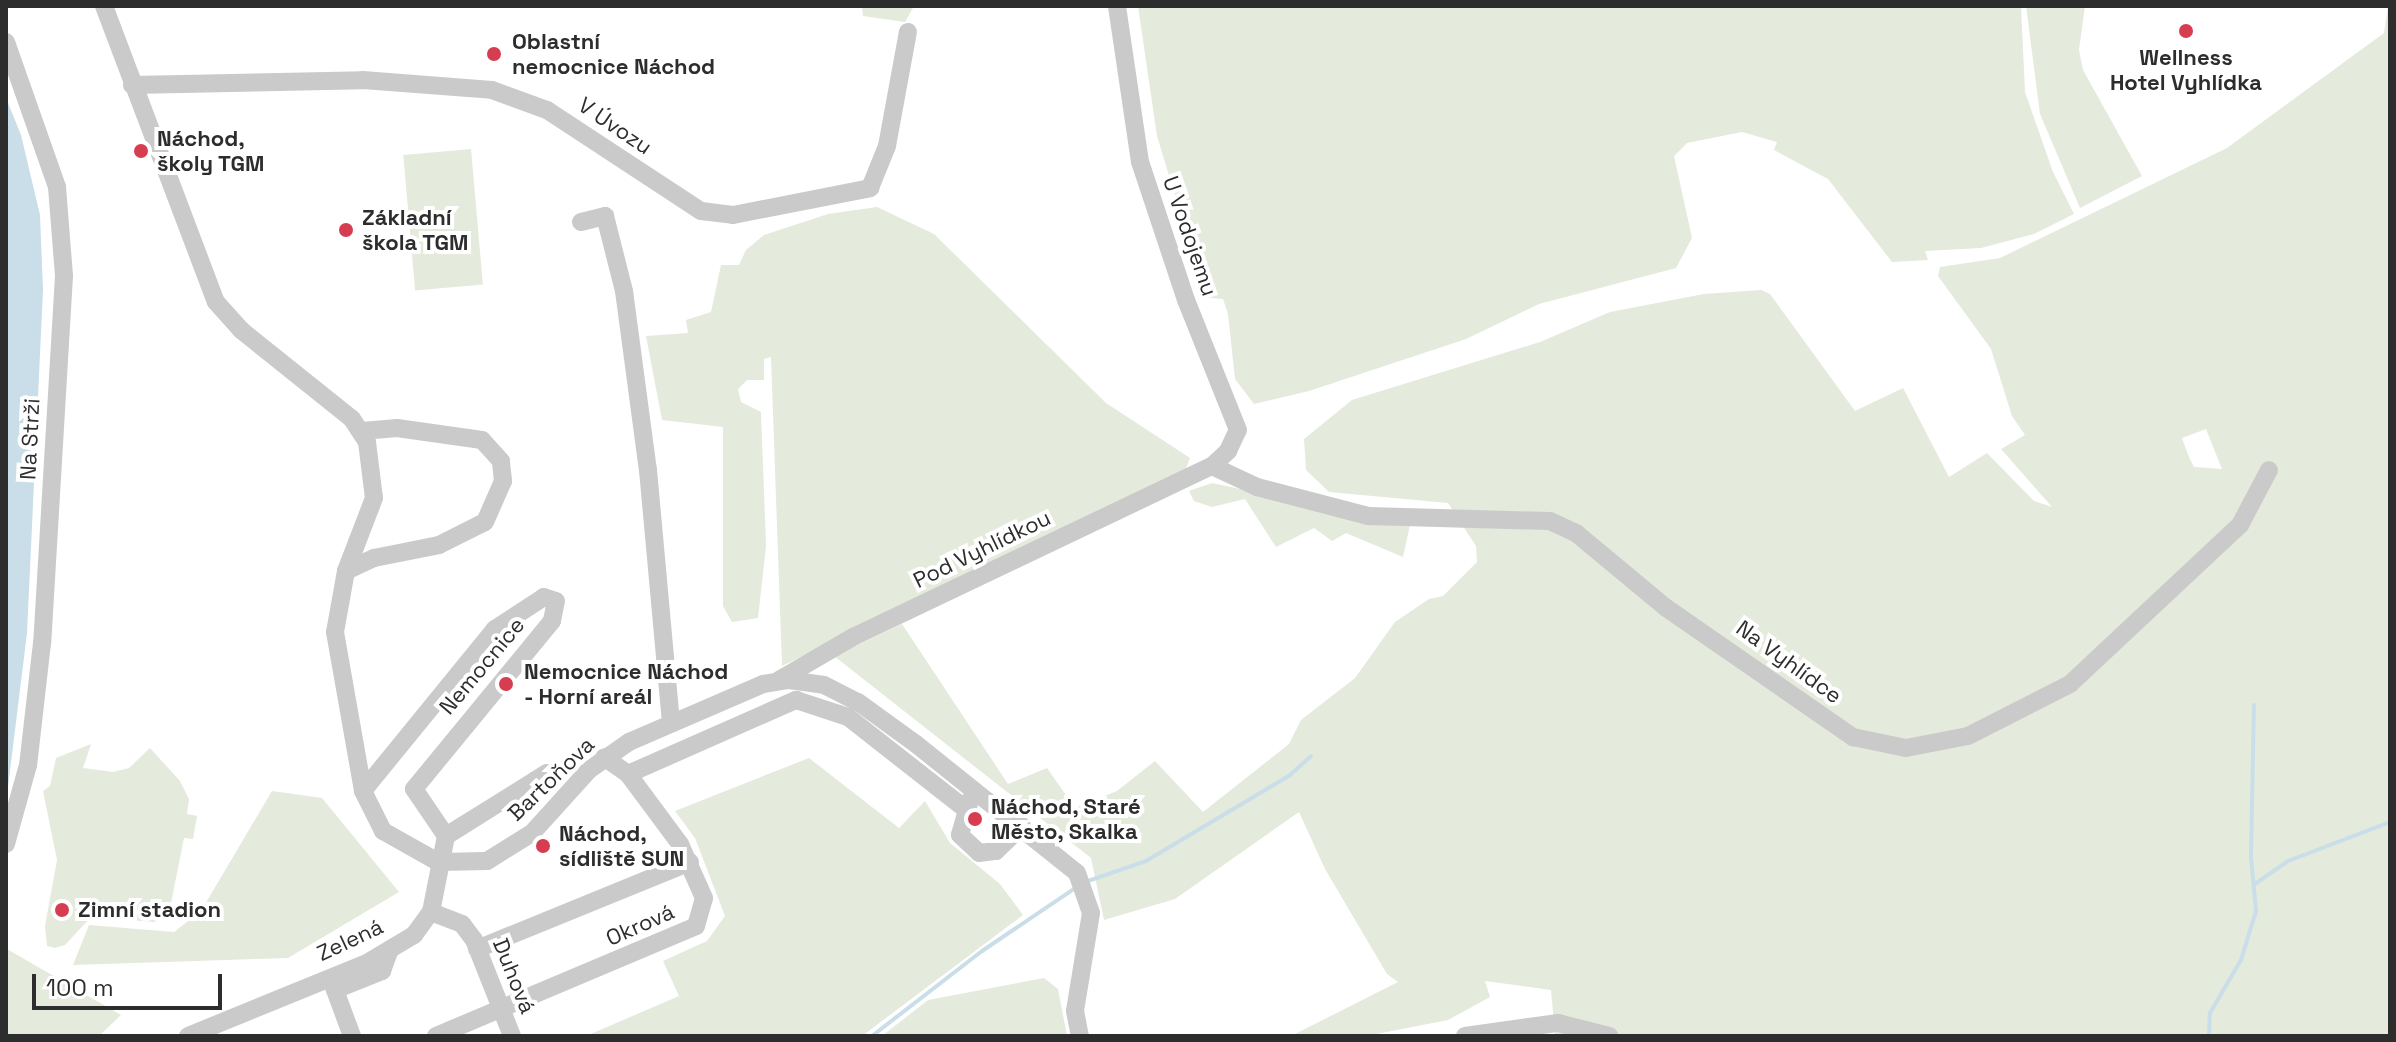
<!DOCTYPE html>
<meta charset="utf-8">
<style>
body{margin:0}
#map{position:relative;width:2396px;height:1042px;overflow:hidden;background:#fff;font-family:"Space Grotesk",sans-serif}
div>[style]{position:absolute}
.green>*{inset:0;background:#e4eadc;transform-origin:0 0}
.water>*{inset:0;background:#c9dee8}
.stream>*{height:4px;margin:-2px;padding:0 2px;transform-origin:2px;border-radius:2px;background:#c9dee8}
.minor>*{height:18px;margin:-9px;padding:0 9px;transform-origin:9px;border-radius:9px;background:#cacaca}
.dots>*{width:22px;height:22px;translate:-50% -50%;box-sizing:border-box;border:4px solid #fff;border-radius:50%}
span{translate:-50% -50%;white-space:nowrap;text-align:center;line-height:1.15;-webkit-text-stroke:8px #fff;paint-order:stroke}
.poi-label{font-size:22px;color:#2d2d2d;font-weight:700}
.left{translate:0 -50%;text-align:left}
.street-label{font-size:22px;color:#2d2d2d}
.frame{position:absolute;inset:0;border:8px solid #2d2d2d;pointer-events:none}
.scale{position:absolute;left:32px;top:974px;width:190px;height:36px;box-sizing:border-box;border:4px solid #2d2d2d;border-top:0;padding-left:10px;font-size:24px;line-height:28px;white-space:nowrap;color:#2d2d2d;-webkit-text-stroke:6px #fff;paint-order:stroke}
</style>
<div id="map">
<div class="green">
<i style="clip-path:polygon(862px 6px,914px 6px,905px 22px,863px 16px)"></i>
<i style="clip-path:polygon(1138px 6px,2021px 6px,2025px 92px,2053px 172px,2074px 214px,2034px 234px,1981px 248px,1925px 251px,1928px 260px,1892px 262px,1828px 179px,1774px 150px,1777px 142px,1742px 132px,1687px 143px,1674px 156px,1692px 238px,1676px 268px,1539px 304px,1466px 339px,1309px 391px,1254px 404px,1235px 379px,1228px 314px,1223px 299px,1210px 298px,1194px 258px,1157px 136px)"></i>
<i style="clip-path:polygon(2026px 6px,2085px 6px,2079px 50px,2083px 70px,2142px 176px,2080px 208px,2040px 114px)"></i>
<i style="clip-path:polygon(evenodd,2388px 6px,2390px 1036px,1550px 1036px,1555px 1035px,1551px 990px,1485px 981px,1490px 997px,1448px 1020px,1366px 1036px,1291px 1036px,1398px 982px,1387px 974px,1325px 869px,1299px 812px,1175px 899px,1104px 920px,1091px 858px,834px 656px,902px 624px,1008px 784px,1047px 768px,1075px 808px,1117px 791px,1155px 761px,1203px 812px,1289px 744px,1301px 720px,1355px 678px,1395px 622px,1429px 599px,1443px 596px,1477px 562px,1476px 546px,1448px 503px,1329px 492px,1306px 470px,1304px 439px,1352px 400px,1540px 342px,1610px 312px,1704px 294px,1761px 290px,1770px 294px,1855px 411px,1903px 388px,1949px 477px,1987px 453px,2034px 501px,2052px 507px,2001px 449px,2025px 435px,2012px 416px,1991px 349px,1938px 276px,1940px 267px,2000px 258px,2227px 148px,2384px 33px,2388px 6px,2206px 429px,2222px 469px,2194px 467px,2189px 457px,2182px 438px,2206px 429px)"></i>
<i style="left:471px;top:149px;width:136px;height:68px;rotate:85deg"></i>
<i style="clip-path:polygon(877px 207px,934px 234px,1106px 403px,1190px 458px,1184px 473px,782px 666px,771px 357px,764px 359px,764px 380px,747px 380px,738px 389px,741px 402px,761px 412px,766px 546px,758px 618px,732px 622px,723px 606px,723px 427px,662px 420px,646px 336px,688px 333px,686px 320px,711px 312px,721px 265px,739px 265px,746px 250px,764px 235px,828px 214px)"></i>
<i style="clip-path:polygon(1212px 483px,1410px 525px,1403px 557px,1346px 533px,1332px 541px,1314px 528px,1276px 547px,1245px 499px,1212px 507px,1194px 501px,1189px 491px)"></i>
<i style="clip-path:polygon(91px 744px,83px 768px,113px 772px,129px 768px,150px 748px,180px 781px,189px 799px,187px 814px,197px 816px,193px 839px,184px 838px,169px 913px,155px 922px,91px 917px,65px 945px,55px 948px,47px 946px,45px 926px,57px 860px,43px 791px,50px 786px,56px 758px)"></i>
<i style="clip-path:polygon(809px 758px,899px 828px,925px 801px,950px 843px,1000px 884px,1023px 915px,862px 1036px,586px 1036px,679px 996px,663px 961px,707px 941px,725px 916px,695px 838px,675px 811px)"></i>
<i style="clip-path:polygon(272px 791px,322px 798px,399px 892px,288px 958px,73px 965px,89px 925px,174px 932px,201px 911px)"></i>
<i style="clip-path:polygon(7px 949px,121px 1015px,99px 1036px,6px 1036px)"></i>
<i style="clip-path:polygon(1044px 978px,1058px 989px,1067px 1036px,882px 1036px,928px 1000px)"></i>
</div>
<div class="water">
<i style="clip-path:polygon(6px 98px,21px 135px,40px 215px,43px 290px,27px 633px,6px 803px)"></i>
</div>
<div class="stream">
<i style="left:1085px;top:882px;width:65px;rotate:-19deg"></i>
<i style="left:1146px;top:861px;width:168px;rotate:-30.8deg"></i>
<i style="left:1290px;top:775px;width:28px;rotate:-42deg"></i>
<i style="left:2255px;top:884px;width:40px;rotate:-34.9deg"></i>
<i style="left:2288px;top:861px;width:109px;rotate:-20.9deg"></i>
<i style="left:872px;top:1036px;width:139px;rotate:-37.7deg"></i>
<i style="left:982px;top:951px;width:115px;rotate:-34deg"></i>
<i style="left:2209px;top:1036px;width:23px;rotate:-88deg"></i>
<i style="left:2210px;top:1013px;width:61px;rotate:-59.7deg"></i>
<i style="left:2241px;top:960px;width:51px;rotate:-73deg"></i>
<i style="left:2256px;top:911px;width:54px;rotate:-95.3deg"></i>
<i style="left:2251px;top:857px;width:152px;rotate:-88.9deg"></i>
</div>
<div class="minor">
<i style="left:104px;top:6px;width:316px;rotate:69.3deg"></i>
<i style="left:216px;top:302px;width:38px;rotate:48deg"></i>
<i style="left:241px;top:330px;width:142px;rotate:38.7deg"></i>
<i style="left:352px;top:419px;width:27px;rotate:57deg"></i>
<i style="left:367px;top:442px;width:56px;rotate:82.9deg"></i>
<i style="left:374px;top:498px;width:78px;rotate:111deg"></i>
<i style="left:346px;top:571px;width:62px;rotate:100.2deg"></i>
<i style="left:335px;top:632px;width:161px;rotate:80deg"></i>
<i style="left:363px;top:791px;width:45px;rotate:63.4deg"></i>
<i style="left:383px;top:831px;width:63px;rotate:29.4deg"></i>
<i style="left:438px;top:862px;width:49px;rotate:-1.2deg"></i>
<i style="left:487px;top:861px;width:53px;rotate:-31.9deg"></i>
<i style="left:532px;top:833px;width:85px;rotate:-47.9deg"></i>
<i style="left:589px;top:770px;width:49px;rotate:-35deg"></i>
<i style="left:629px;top:742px;width:146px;rotate:-23.4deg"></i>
<i style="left:763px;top:684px;width:26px;rotate:-9deg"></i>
<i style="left:789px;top:680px;width:35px;rotate:8deg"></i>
<i style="left:824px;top:685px;width:38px;rotate:27deg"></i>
<i style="left:858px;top:702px;width:72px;rotate:35.9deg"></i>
<i style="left:916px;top:744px;width:206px;rotate:38.7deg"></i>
<i style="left:1077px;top:873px;width:42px;rotate:70.7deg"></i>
<i style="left:1091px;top:913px;width:99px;rotate:99.3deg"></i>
<i style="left:1075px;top:1011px;width:25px;rotate:79deg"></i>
<i style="left:6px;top:42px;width:154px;rotate:70.6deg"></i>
<i style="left:57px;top:187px;width:89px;rotate:85.5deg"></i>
<i style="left:64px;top:276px;width:368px;rotate:93.4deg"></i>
<i style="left:42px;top:643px;width:123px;rotate:96.5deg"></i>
<i style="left:28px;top:765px;width:82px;rotate:105.6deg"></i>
<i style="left:132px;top:85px;width:231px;rotate:-1.2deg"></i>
<i style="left:363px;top:80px;width:129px;rotate:4.4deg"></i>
<i style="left:492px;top:90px;width:59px;rotate:20deg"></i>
<i style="left:547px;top:110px;width:184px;rotate:33.3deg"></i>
<i style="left:701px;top:211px;width:32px;rotate:7deg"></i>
<i style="left:733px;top:215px;width:140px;rotate:-11.1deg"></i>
<i style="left:870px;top:188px;width:45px;rotate:-68deg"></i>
<i style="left:887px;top:146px;width:116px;rotate:-79.6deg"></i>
<i style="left:581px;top:222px;width:25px;rotate:-14deg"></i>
<i style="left:605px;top:216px;width:77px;rotate:75.8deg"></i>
<i style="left:624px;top:291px;width:181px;rotate:82.4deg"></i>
<i style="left:648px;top:470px;width:254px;rotate:84.8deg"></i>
<i style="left:1212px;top:466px;width:50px;rotate:25deg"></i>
<i style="left:1257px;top:487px;width:115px;rotate:14.6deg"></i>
<i style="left:1368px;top:516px;width:182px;rotate:1.6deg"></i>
<i style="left:1550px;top:521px;width:29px;rotate:25deg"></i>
<i style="left:1576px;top:533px;width:116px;rotate:39.7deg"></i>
<i style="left:1665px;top:607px;width:229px;rotate:34.7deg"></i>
<i style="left:1853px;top:737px;width:54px;rotate:11.7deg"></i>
<i style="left:1906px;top:748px;width:63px;rotate:-11deg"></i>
<i style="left:1968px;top:736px;width:114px;rotate:-27deg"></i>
<i style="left:2070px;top:684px;width:233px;rotate:-43.1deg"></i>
<i style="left:2240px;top:525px;width:62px;rotate:-62.2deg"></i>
<i style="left:346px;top:571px;width:31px;rotate:-25deg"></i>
<i style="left:374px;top:558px;width:66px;rotate:-11.3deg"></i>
<i style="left:439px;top:545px;width:51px;rotate:-26.6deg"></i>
<i style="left:485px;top:522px;width:45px;rotate:-66.3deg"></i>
<i style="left:503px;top:481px;width:20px;rotate:-96deg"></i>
<i style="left:501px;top:461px;width:28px;rotate:-132deg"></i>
<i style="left:482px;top:440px;width:86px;rotate:-172deg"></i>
<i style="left:397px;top:428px;width:35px;rotate:175deg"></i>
<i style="left:779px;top:680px;width:86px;rotate:-30.2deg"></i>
<i style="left:853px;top:637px;width:398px;rotate:-25.5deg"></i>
<i style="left:1212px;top:466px;width:22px;rotate:-43deg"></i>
<i style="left:1228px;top:451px;width:23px;rotate:-65deg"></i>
<i style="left:1238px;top:430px;width:140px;rotate:-111.8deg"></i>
<i style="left:1186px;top:300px;width:145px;rotate:-108.4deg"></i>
<i style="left:1140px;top:162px;width:158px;rotate:-98.4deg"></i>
<i style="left:628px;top:774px;width:184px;rotate:-23.8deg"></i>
<i style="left:796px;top:700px;width:55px;rotate:18.1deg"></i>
<i style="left:848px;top:717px;width:147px;rotate:38.1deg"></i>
<i style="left:970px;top:800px;width:36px;rotate:106deg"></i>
<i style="left:960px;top:835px;width:26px;rotate:43deg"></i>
<i style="left:979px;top:853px;width:17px;rotate:-7deg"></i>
<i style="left:996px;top:851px;width:36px;rotate:-44deg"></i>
<i style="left:446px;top:836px;width:119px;rotate:-32deg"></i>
<i style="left:431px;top:912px;width:33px;rotate:21deg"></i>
<i style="left:462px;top:924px;width:20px;rotate:53deg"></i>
<i style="left:474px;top:940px;width:103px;rotate:68.4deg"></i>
<i style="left:477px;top:949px;width:230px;rotate:-22.2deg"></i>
<i style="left:332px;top:982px;width:58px;rotate:69.7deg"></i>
<i style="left:335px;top:990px;width:51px;rotate:-22deg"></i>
<i style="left:382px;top:971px;width:23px;rotate:-70deg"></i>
<i style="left:188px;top:1036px;width:193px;rotate:-22.2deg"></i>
<i style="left:367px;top:963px;width:55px;rotate:-30.8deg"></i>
<i style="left:414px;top:935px;width:29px;rotate:-54deg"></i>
<i style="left:431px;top:912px;width:77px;rotate:-78.8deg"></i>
<i style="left:446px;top:836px;width:57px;rotate:-124.2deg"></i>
<i style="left:414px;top:789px;width:217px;rotate:-50.6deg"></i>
<i style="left:552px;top:621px;width:20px;rotate:-79deg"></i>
<i style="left:556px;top:601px;width:13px;rotate:-162deg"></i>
<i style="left:544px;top:597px;width:59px;rotate:146.9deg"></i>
<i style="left:495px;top:629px;width:209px;rotate:129.2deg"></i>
<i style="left:436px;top:1036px;width:282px;rotate:-22.9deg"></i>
<i style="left:696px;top:926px;width:29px;rotate:-74deg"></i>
<i style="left:704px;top:898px;width:59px;rotate:-114deg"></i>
<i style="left:680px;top:844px;width:87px;rotate:-126.6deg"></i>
<i style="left:628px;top:774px;width:29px;rotate:-145deg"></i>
<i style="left:1465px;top:1036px;width:94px;rotate:-8deg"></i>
<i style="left:1558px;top:1023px;width:53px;rotate:14.3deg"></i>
</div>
<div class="dots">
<i style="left:2186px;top:31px;background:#d73d50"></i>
<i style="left:494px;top:54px;background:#d73d50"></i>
<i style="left:141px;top:151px;background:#d73d50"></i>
<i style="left:346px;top:230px;background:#d73d50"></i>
<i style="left:506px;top:684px;background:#d73d50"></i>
<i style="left:975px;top:819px;background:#d73d50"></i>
<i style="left:543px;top:846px;background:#d73d50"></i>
<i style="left:62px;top:910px;background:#d73d50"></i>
</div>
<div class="poi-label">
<span class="left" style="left:512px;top:54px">Oblastní<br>nemocnice Náchod</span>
<span style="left:2186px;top:70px">Wellness<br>Hotel Vyhlídka</span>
<span class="left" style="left:157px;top:151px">Náchod,<br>školy TGM</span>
<span class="left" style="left:362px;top:230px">Základní<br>škola TGM</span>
<span class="left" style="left:524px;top:684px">Nemocnice Náchod<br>- Horní areál</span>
<span class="left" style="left:991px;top:819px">Náchod, Staré<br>Město, Skalka</span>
<span class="left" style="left:559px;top:846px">Náchod,<br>sídliště SUN</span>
<span class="left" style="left:78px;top:910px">Zimní stadion</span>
</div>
<div class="street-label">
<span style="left:615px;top:126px;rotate:34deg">V Úvozu</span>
<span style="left:1190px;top:236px;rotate:71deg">U Vodojemu</span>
<span style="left:30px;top:439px;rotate:-87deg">Na Strži</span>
<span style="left:982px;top:549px;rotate:-26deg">Pod Vyhlídkou</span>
<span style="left:1789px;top:662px;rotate:36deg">Na Vyhlídce</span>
<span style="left:482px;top:666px;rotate:-50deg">Nemocnice</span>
<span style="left:551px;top:779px;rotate:-44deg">Bartoňova</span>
<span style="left:640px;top:925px;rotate:-24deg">Okrová</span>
<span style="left:350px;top:940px;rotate:-25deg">Zelená</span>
<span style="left:514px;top:976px;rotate:68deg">Duhová</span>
</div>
<div class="frame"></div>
<div class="scale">100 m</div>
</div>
